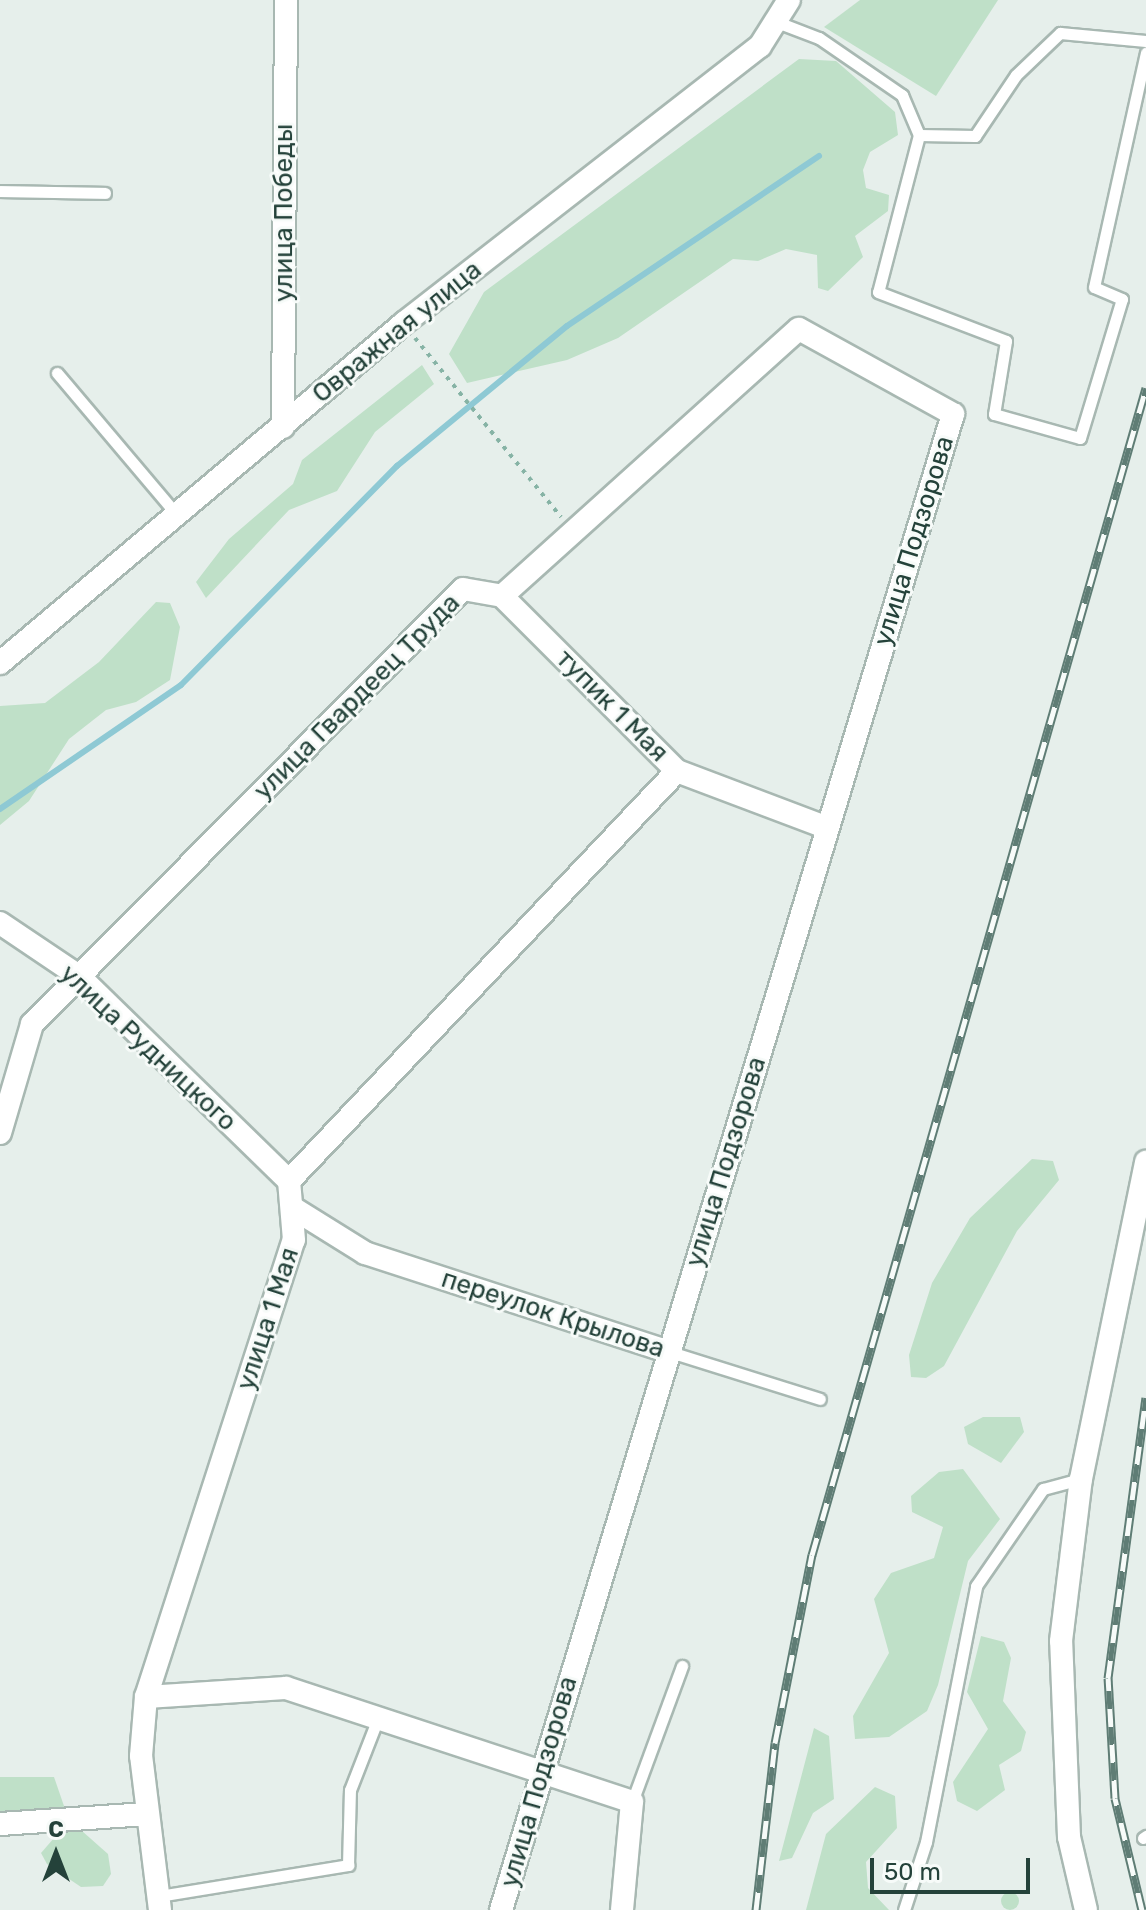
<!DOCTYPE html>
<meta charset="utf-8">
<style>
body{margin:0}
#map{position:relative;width:1146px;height:1910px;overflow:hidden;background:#e6efeb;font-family:Rubik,sans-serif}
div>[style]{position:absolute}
.green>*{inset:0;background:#bfe0c8}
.round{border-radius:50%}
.stream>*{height:6px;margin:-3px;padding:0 3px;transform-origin:3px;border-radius:3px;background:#8ec9d4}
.path>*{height:4px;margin-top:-2px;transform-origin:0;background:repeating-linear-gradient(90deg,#86b3a5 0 4px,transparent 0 10px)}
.roads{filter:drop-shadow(2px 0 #a8b8b2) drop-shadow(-2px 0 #a8b8b2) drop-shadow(0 2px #a8b8b2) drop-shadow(0 -2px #a8b8b2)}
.service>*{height:11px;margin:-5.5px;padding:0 5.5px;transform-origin:5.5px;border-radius:5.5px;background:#fff}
.minor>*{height:22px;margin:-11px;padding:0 11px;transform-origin:11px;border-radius:11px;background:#fff}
.rail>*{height:9px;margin-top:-4.5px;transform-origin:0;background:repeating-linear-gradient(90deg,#f7fbf9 0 18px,#5f7d75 0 36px);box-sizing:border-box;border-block:2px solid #5f7d75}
span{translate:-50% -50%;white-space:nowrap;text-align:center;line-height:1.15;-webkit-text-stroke:6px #f7fbf9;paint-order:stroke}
.street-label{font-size:26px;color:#24423a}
.north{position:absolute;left:16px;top:1814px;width:80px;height:80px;-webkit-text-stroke:6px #f7fbf9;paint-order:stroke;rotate:0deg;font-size:22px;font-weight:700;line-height:32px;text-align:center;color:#24423a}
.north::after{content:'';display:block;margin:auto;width:28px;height:36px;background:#24423a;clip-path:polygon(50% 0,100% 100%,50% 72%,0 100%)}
.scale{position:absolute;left:870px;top:1858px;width:160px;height:36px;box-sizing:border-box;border:4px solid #24423a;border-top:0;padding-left:10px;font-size:24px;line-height:28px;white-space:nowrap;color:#24423a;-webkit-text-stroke:6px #f7fbf9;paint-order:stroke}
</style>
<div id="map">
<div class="green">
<i style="clip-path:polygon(860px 0,998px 0,936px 96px,824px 27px)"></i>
<i style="clip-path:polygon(799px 59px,836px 61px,895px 112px,898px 135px,870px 152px,863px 170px,866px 188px,889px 195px,888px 211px,855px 236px,863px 257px,828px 291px,818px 288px,817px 255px,786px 249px,758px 261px,733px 259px,618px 338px,567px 360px,467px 383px,449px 354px,484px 292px)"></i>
<i style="clip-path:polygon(422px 365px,434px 384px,375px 432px,337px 491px,289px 510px,206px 598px,196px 582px,229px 539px,293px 484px,302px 460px)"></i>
<i style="clip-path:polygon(156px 602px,170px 603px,180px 627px,170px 680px,136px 702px,106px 710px,69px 739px,29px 801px,0 825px,0 706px,45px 703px,99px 662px)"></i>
<i style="clip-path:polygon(1032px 1159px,1053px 1161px,1059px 1180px,1017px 1231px,944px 1366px,926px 1378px,911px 1377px,909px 1355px,932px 1283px,970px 1218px)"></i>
<i style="clip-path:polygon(983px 1417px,1020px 1417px,1024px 1432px,1001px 1463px,968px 1444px,964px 1427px)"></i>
<i style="clip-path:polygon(963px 1469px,1000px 1519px,968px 1561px,938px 1685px,927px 1711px,889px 1737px,855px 1739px,853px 1716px,889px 1653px,874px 1599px,891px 1573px,934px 1558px,943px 1527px,912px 1512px,911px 1496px,939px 1472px)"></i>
<i style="clip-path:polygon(981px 1636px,1004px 1642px,1011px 1658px,1003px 1701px,1026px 1732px,1021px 1751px,999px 1765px,1005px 1790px,977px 1811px,957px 1801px,953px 1782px,988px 1729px,967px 1692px)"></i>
<i style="clip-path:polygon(814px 1728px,829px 1736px,834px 1799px,813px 1813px,792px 1858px,779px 1861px)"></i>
<i style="clip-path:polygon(0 1777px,54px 1777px,65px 1809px,0 1815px)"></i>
<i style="clip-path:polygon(875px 1787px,895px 1796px,897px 1828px,866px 1862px,868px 1888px,889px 1910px,806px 1910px,826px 1834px)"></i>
<i style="clip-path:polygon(61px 1830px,82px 1831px,108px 1854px,111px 1874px,103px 1886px,81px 1887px,47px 1864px,41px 1853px)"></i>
<i class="round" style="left:1001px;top:1892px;width:18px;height:18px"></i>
</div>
<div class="stream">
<i style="left:0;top:809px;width:219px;rotate:-34.4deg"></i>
<i style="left:181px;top:685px;width:308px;rotate:-45.4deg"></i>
<i style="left:397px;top:466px;width:220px;rotate:-39.5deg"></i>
<i style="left:567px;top:326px;width:304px;rotate:-34deg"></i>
</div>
<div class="path">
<i style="left:415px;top:338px;width:231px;rotate:50.8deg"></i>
</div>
<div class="roads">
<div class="service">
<i style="left:777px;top:22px;width:45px;rotate:20.9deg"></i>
<i style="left:819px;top:38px;width:101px;rotate:34.5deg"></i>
<i style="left:902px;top:95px;width:43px;rotate:67deg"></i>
<i style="left:919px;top:135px;width:162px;rotate:104.6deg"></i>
<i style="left:878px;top:292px;width:137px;rotate:20.9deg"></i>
<i style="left:1006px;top:341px;width:74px;rotate:99.3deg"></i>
<i style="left:994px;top:414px;width:89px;rotate:15.6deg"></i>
<i style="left:1080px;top:438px;width:145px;rotate:-73.2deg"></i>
<i style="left:1122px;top:299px;width:30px;rotate:-157deg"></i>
<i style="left:1094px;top:287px;width:240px;rotate:-77.5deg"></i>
<i style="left:919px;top:135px;width:56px;rotate:1deg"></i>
<i style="left:975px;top:136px;width:73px;rotate:-56.1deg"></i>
<i style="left:1016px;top:75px;width:61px;rotate:-43.7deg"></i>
<i style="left:1060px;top:33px;width:86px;rotate:5.3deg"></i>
<i style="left:0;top:191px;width:105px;rotate:1.1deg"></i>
<i style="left:57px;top:373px;width:187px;rotate:49.8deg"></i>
<i style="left:670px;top:1352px;width:157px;rotate:17.4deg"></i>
<i style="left:632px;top:1802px;width:145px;rotate:-69.8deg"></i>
<i style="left:1143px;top:1838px;width:4px;rotate:-34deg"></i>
<i style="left:159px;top:1896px;width:192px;rotate:-9.3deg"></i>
<i style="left:348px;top:1865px;width:75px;rotate:-88.5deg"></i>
<i style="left:350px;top:1790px;width:77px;rotate:-68.7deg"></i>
<i style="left:904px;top:1910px;width:71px;rotate:-72.1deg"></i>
<i style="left:926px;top:1842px;width:261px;rotate:-78.9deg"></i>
<i style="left:976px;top:1586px;width:118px;rotate:-55.4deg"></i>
<i style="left:1043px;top:1489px;width:39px;rotate:-15deg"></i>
</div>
<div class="minor">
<i style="left:283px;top:427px;width:427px;rotate:-89.6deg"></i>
<i style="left:502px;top:596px;width:247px;rotate:45deg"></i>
<i style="left:677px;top:771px;width:158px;rotate:20.7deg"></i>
<i style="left:0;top:663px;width:528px;rotate:-40.08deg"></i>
<i style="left:404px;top:323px;width:451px;rotate:-37.9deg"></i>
<i style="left:760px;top:46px;width:54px;rotate:-57.8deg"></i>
<i style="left:0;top:923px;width:97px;rotate:34deg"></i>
<i style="left:80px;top:977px;width:292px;rotate:44.3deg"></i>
<i style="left:0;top:1133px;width:114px;rotate:-73.6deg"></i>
<i style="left:32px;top:1024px;width:612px;rotate:-45.26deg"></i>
<i style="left:463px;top:589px;width:40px;rotate:10deg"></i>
<i style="left:502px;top:596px;width:399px;rotate:-42deg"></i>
<i style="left:799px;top:329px;width:176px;rotate:28.9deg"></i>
<i style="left:953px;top:414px;width:1563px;rotate:106.81deg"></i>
<i style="left:289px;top:1181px;width:564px;rotate:-46.58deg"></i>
<i style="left:296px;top:1210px;width:81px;rotate:31.9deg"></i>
<i style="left:365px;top:1253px;width:321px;rotate:18deg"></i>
<i style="left:146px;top:1697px;width:140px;rotate:-3.7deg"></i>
<i style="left:286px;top:1688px;width:364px;rotate:18.2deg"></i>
<i style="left:632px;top:1802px;width:108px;rotate:95.3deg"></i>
<i style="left:0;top:1824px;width:147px;rotate:-3.9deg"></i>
<i style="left:160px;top:1910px;width:155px;rotate:-97deg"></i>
<i style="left:141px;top:1756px;width:59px;rotate:-85.2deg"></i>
<i style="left:146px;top:1697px;width:480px;rotate:-72.1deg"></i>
<i style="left:294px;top:1240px;width:59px;rotate:-94.8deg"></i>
<i style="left:1086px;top:1910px;width:75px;rotate:-103.1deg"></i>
<i style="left:1069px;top:1837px;width:196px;rotate:-92.3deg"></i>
<i style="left:1061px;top:1641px;width:163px;rotate:-83deg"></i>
<i style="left:1081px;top:1479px;width:324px;rotate:-78.4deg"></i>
</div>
</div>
<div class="rail">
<i style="left:756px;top:1910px;width:168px;rotate:-83.5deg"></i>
<i style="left:775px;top:1743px;width:192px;rotate:-78.9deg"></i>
<i style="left:812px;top:1555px;width:1214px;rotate:-74.03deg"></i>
<i style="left:1142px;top:1910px;width:115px;rotate:-103.6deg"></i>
<i style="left:1115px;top:1798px;width:120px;rotate:-93.3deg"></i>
<i style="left:1108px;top:1678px;width:283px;rotate:-82.3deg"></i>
</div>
<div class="street-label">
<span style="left:284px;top:213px;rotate:-90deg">улица Победы</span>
<span style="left:397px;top:332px;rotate:-39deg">Овражная улица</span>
<span style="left:914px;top:541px;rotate:-73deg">улица Подзорова</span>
<span style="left:357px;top:697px;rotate:-45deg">улица Гвардеец Труда</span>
<span style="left:612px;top:706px;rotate:45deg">тупик 1 Мая</span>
<span style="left:148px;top:1048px;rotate:43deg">улица Рудницкого</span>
<span style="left:726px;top:1162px;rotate:-73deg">улица Подзорова</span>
<span style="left:553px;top:1314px;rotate:18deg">переулок Крылова</span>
<span style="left:268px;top:1319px;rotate:-72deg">улица 1 Мая</span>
<span style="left:539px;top:1782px;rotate:-74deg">улица Подзорова</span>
</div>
<div class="north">С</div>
<div class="scale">50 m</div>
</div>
